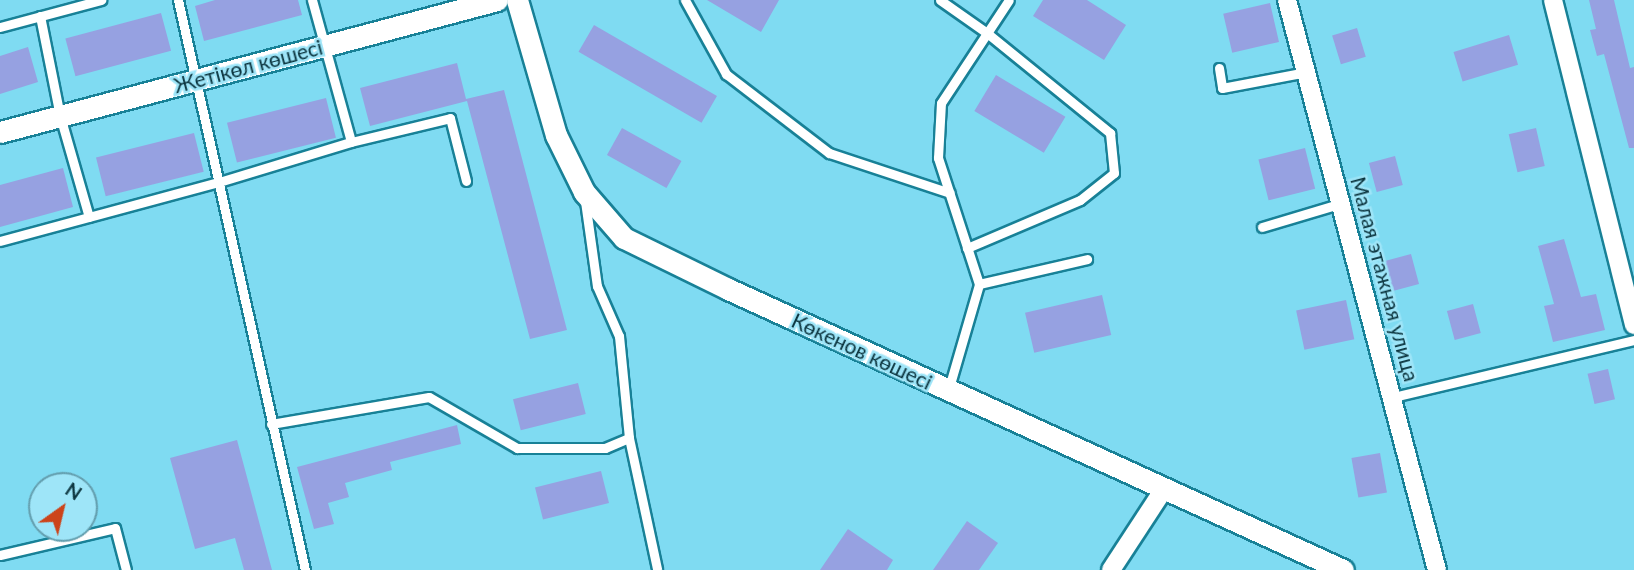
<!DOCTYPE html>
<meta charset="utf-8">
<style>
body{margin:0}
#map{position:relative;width:1634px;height:570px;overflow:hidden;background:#7fdbf2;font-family:Lato,sans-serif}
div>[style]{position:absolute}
.building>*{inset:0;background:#96a1e1;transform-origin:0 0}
.roads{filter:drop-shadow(2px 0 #188197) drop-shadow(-2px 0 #188197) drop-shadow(0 2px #188197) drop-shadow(0 -2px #188197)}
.service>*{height:9px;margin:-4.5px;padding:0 4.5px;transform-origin:4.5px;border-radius:4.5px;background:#fff}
.minor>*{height:18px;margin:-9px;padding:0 9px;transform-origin:9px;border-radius:9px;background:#fff}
.tertiary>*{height:21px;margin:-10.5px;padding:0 10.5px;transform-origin:10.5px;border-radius:10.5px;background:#fff}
span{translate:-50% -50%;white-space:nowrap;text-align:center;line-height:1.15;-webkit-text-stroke:5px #9ee5f8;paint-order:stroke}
.street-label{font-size:21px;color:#0b343e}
.north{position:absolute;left:28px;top:472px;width:70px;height:70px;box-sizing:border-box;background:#9ee5f8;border:2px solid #639eae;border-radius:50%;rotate:34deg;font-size:19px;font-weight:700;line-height:28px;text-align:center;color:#0b343e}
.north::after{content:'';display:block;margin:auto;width:24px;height:32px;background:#cc441a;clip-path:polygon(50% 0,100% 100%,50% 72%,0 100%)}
</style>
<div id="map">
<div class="building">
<i style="clip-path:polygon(215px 0,298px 0,302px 15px,204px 41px,195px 6px)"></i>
<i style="clip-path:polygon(707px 0,779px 0,761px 32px)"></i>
<i style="clip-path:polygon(1043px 0,1087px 0,1126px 25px,1104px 60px,1033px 16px)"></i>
<i style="clip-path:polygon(1589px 0,1614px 0,1630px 68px,1634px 67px,1634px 148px,1629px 148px,1604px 54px,1597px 56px,1590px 30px,1596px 29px)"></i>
<i style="left:1270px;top:3px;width:40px;height:48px;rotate:77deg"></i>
<i style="left:161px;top:13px;width:39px;height:99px;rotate:75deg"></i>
<i style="left:594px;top:25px;width:142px;height:31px;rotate:30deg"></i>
<i style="left:1357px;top:28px;width:30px;height:26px;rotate:73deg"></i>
<i style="left:1509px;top:35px;width:31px;height:58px;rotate:73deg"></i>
<i style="clip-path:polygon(28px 47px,38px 82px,0 94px,0 56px)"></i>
<i style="clip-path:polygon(457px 63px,466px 99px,504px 90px,567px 330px,530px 339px,467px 101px,370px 126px,360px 88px)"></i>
<i style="left:996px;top:75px;width:81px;height:42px;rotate:31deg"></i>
<i style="left:326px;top:98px;width:41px;height:102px;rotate:76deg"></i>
<i style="left:622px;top:128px;width:68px;height:31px;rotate:29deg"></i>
<i style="left:1536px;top:128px;width:39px;height:28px;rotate:77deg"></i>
<i style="left:194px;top:133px;width:40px;height:101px;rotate:76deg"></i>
<i style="left:1305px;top:148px;width:42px;height:48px;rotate:76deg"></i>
<i style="left:1395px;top:156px;width:30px;height:27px;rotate:75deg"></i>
<i style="clip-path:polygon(63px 168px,73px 207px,0 227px,0 185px)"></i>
<i style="clip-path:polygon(1564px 239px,1581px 297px,1596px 294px,1605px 330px,1553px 342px,1544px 306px,1554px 304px,1538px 246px)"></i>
<i style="left:1411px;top:254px;width:31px;height:27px;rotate:75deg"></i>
<i style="left:1102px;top:295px;width:41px;height:79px;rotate:77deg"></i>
<i style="left:1346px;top:300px;width:40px;height:51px;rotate:78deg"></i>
<i style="left:1473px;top:304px;width:30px;height:27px;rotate:75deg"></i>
<i style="left:1608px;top:369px;width:31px;height:21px;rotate:77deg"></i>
<i style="left:578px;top:383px;width:32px;height:67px;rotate:76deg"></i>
<i style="clip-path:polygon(457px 425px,461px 444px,390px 462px,392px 470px,345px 483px,349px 497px,328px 503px,334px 524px,314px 529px,297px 467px)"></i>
<i style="clip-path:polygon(237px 440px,272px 570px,244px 570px,235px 538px,195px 549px,170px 458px)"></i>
<i style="left:1380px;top:453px;width:40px;height:29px;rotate:80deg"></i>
<i style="left:601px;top:471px;width:33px;height:68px;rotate:76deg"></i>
<i style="clip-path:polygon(967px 521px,998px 543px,979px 570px,933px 570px)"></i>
<i style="clip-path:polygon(848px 529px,893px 560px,887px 570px,820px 570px)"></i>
</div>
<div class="roads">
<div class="service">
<i style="left:178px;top:0;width:584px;rotate:77.44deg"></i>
<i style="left:312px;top:0;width:147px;rotate:74.6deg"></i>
<i style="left:685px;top:0;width:85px;rotate:61deg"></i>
<i style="left:726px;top:74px;width:130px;rotate:37.5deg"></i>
<i style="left:829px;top:153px;width:127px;rotate:18.3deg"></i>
<i style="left:940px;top:0;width:57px;rotate:35.1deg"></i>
<i style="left:987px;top:33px;width:159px;rotate:39.1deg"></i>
<i style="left:1110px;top:133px;width:40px;rotate:84.3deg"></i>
<i style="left:1114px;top:173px;width:43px;rotate:141.5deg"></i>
<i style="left:1080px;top:200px;width:123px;rotate:157deg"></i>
<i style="left:40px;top:16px;width:102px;rotate:78.7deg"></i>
<i style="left:60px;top:116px;width:105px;rotate:74deg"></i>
<i style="left:0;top:27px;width:105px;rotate:-15deg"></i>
<i style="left:1219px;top:68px;width:20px;rotate:81deg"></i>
<i style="left:1222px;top:88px;width:86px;rotate:-10.7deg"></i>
<i style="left:585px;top:201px;width:86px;rotate:82deg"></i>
<i style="left:597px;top:286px;width:55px;rotate:66.3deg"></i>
<i style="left:619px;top:336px;width:102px;rotate:84.4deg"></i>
<i style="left:629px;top:438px;width:134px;rotate:77.9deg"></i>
<i style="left:1262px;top:227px;width:84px;rotate:-16.7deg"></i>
<i style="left:0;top:241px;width:227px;rotate:-15.1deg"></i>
<i style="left:219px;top:182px;width:138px;rotate:-16.9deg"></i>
<i style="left:351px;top:142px;width:102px;rotate:-13.6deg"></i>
<i style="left:450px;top:118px;width:65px;rotate:75.7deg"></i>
<i style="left:979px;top:284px;width:111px;rotate:-13deg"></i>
<i style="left:948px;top:391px;width:111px;rotate:-73.8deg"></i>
<i style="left:979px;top:284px;width:133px;rotate:-108deg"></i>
<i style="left:938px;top:158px;width:55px;rotate:-86.9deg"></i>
<i style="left:941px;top:103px;width:123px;rotate:-56.6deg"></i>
<i style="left:1393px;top:397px;width:248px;rotate:-13.3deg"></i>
<i style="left:271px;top:424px;width:160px;rotate:-9.7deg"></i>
<i style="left:429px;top:397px;width:102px;rotate:30.1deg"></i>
<i style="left:517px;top:448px;width:88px"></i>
<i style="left:605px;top:448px;width:26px;rotate:-23deg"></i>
<i style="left:0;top:555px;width:118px;rotate:-13.2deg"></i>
<i style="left:115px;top:528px;width:43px;rotate:75.3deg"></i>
</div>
<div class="minor">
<i style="left:1287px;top:0;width:589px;rotate:75.26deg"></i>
<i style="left:1553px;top:0;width:335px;rotate:76deg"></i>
<i style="left:1111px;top:570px;width:97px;rotate:-56.8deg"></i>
</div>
<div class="tertiary">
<i style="left:517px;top:0;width:141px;rotate:73.9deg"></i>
<i style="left:556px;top:135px;width:64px;rotate:63.8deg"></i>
<i style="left:584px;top:192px;width:61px;rotate:49deg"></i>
<i style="left:624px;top:238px;width:116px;rotate:26.1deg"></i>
<i style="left:728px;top:289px;width:676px;rotate:24.56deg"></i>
<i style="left:0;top:132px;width:514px;rotate:-14.87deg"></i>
</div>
</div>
<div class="street-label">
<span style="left:248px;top:66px;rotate:-15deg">Жетікөл көшесі</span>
<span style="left:1385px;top:279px;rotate:75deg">Малая этажная улица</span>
<span style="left:862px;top:351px;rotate:25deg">Көкенов көшесі</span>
</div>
<div class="north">N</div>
</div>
